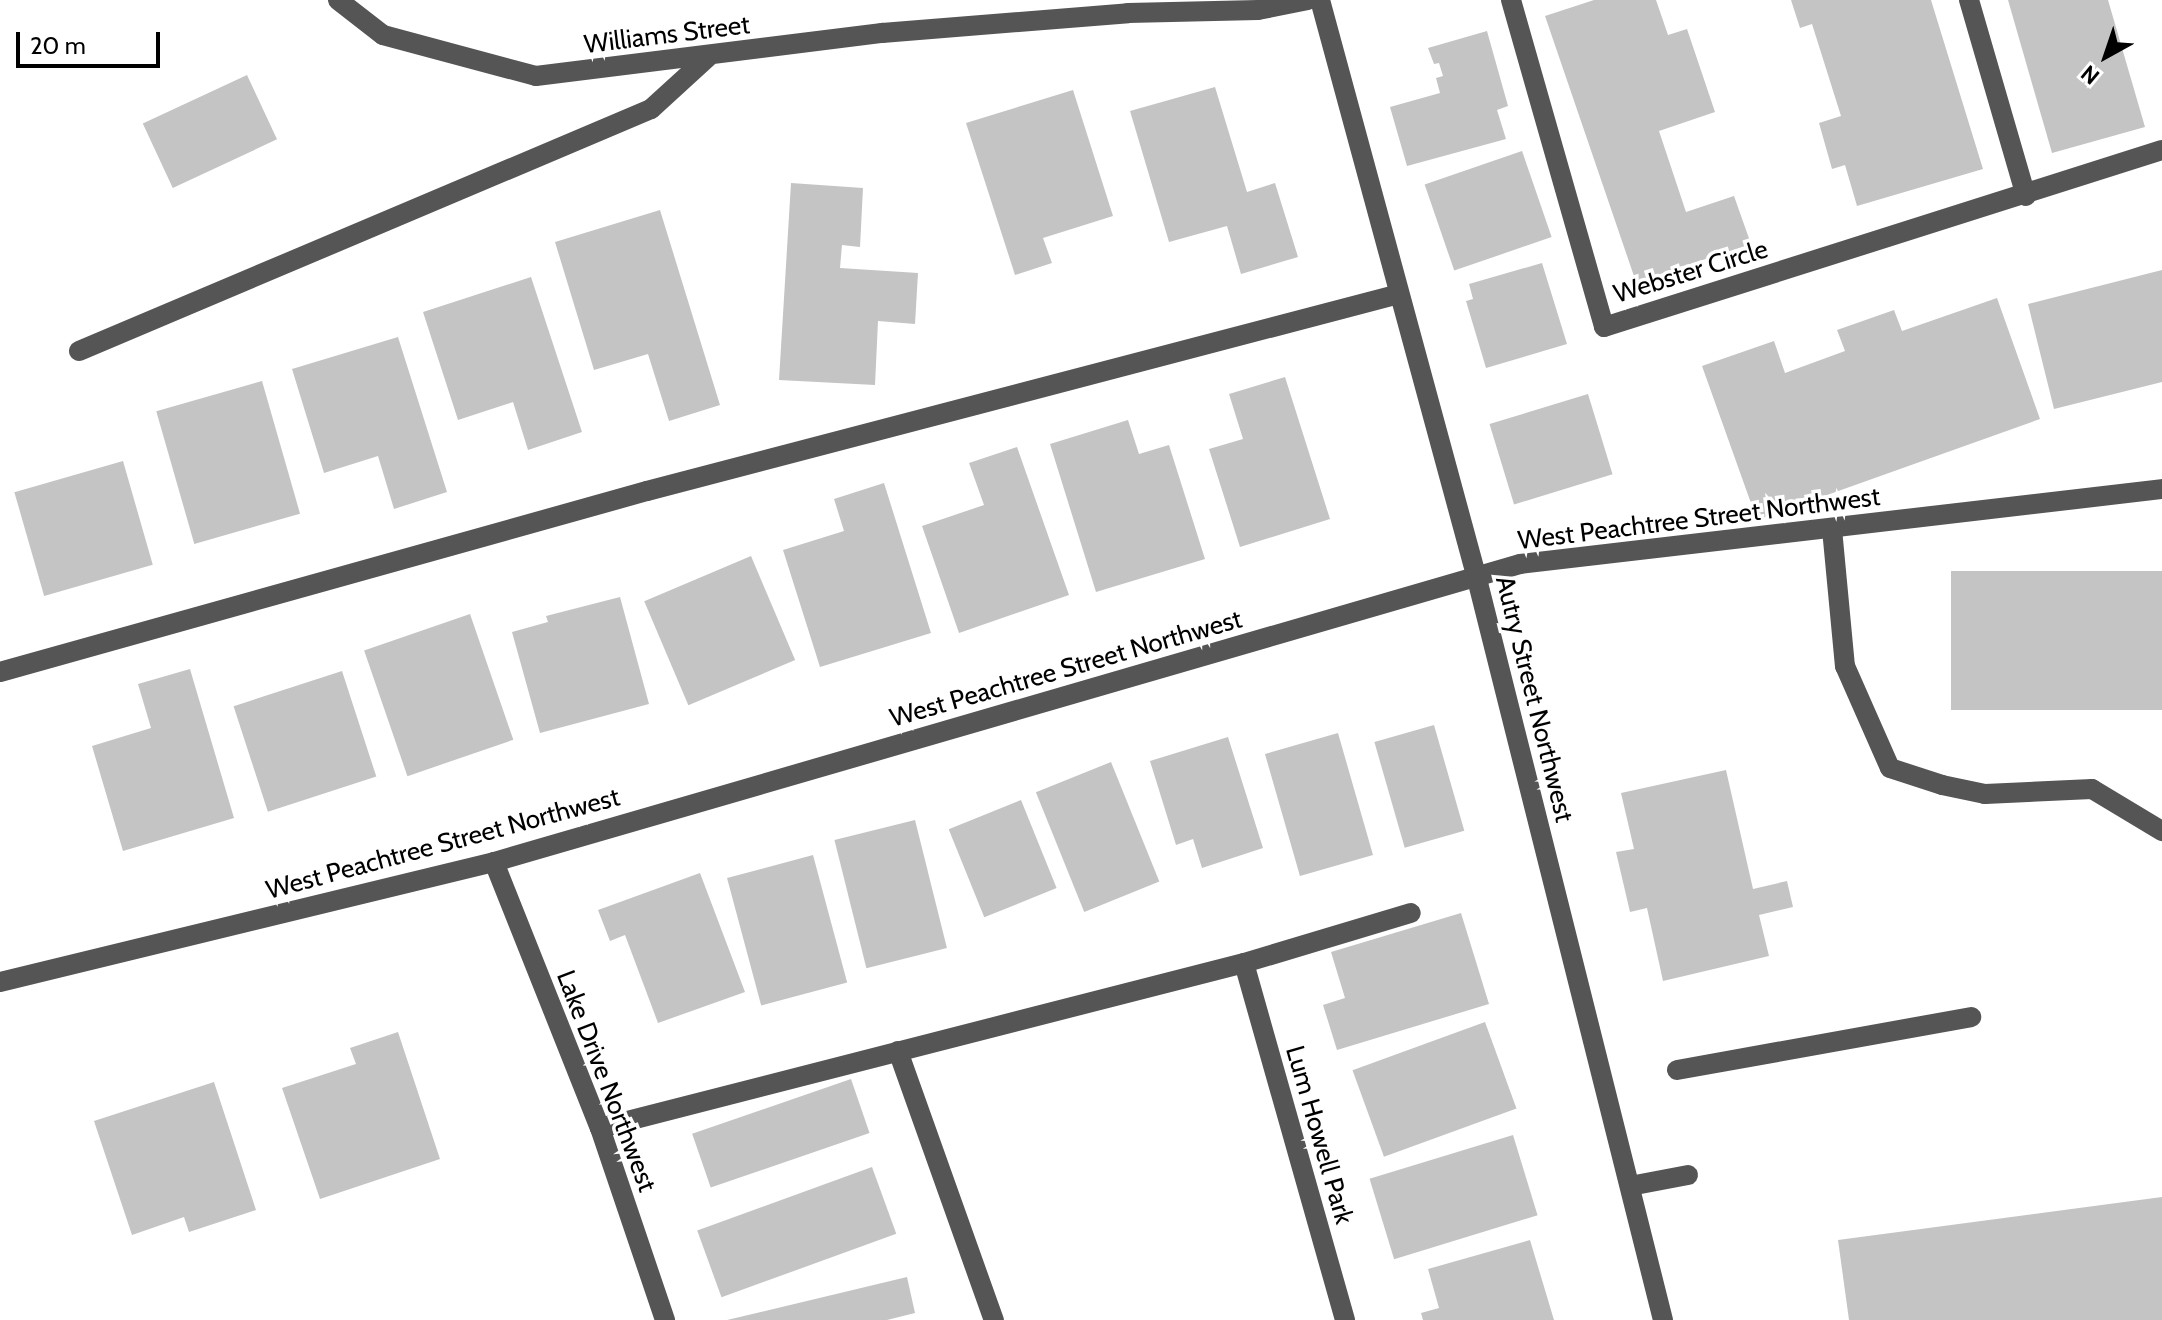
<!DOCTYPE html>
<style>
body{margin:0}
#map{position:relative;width:2162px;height:1320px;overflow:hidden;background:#fff;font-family:Cabin,sans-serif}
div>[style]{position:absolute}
.building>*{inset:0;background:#c4c4c4;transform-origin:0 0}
.minor>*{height:20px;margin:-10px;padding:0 10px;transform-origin:10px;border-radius:10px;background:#555}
span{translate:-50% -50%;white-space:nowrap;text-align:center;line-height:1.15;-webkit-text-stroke:7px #fff;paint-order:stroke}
.street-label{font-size:26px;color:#000}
.north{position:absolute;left:2066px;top:16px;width:80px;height:80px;-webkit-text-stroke:6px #fff;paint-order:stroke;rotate:220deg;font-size:22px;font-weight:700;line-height:32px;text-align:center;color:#000}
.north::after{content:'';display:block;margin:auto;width:28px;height:36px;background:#000;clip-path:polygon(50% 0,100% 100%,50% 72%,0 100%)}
.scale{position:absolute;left:16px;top:32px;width:144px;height:36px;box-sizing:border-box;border:4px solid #000;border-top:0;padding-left:10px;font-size:24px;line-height:28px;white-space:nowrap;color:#000;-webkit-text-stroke:6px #fff;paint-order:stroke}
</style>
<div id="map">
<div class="building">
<i style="clip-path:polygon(1594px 0,1656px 0,1668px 35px,1687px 29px,1715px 112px,1659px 131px,1686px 212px,1734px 196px,1751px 244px,1636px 282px,1545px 16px)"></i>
<i style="clip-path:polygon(1791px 0,1931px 0,1983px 169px,1857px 206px,1845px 165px,1832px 169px,1819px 123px,1841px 116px,1812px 24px,1800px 28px)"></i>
<i style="clip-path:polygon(2008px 0,2108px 0,2145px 127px,2052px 153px)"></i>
<i style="clip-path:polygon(1487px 31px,1508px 106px,1497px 110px,1506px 139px,1407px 166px,1390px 107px,1440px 93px,1436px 78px,1443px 76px,1439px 63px,1434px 64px,1428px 48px)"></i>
<i style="left:247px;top:75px;width:71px;height:115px;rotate:65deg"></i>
<i style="clip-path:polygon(1215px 87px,1247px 192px,1275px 183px,1298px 257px,1241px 274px,1227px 226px,1169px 242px,1130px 111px)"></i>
<i style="clip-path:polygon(1073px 90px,1113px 216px,1043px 238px,1052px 263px,1015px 275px,966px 123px)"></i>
<i style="left:1522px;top:151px;width:91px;height:103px;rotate:71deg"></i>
<i style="clip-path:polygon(791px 183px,863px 188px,860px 247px,842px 245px,840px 268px,918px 273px,915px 324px,878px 321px,875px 385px,779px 380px)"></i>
<i style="clip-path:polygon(660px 210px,720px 405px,669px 421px,648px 354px,594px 370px,555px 242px)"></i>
<i style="clip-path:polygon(1542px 263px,1567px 344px,1486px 368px,1466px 301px,1473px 299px,1469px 284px)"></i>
<i style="clip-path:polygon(2162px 270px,2162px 382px,2054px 409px,2028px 304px)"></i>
<i style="clip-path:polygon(531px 277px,582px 432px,528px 450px,513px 402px,458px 420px,423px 312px)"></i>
<i style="clip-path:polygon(1997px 298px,2040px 419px,1757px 520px,1702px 366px,1774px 341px,1785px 373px,1845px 351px,1837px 330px,1894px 310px,1902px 331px)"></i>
<i style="clip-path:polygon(398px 337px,447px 492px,394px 509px,378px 456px,324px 473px,292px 369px)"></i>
<i style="clip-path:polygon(1285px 377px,1330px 519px,1240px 547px,1209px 449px,1243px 439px,1229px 394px)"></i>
<i style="left:262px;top:381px;width:138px;height:110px;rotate:74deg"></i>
<i style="left:1588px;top:394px;width:84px;height:103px;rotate:73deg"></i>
<i style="clip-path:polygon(1128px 420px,1139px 454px,1169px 445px,1205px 559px,1096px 592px,1050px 444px)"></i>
<i style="clip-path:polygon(1017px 447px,1069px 595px,959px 633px,922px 526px,984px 505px,969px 463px)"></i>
<i style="left:123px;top:461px;width:108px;height:113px;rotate:74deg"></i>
<i style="clip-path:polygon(884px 483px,931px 633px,820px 667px,783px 550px,844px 531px,834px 499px)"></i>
<i style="left:751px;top:556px;width:113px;height:116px;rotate:67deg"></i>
<i style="left:2162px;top:571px;width:139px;height:211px;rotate:90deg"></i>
<i style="clip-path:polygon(620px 597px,649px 704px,540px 733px,512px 632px,548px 622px,546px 616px)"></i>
<i style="left:470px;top:614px;width:133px;height:112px;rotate:71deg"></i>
<i style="clip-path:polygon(190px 669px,234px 818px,123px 851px,92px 746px,151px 728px,138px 684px)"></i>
<i style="left:342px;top:671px;width:111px;height:114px;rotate:72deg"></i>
<i style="left:1434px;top:725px;width:110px;height:62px;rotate:74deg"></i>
<i style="left:1338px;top:733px;width:127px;height:76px;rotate:74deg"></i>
<i style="clip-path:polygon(1228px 737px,1263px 848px,1202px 868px,1193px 839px,1176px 845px,1150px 761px)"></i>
<i style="left:1111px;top:762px;width:129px;height:81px;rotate:68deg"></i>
<i style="clip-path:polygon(1726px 770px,1753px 889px,1787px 881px,1793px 907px,1759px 915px,1769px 956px,1663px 981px,1647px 908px,1630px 912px,1616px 852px,1634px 849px,1621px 793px)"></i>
<i style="left:1021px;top:800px;width:95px;height:78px;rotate:68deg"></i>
<i style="left:915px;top:820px;width:132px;height:83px;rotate:76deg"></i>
<i style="left:813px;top:855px;width:132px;height:89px;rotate:75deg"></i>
<i style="clip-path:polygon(700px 873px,745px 992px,658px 1023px,625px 935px,610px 941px,598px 910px)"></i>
<i style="clip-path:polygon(1461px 913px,1489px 1004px,1337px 1050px,1323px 1005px,1345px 998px,1331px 952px)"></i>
<i style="left:1485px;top:1022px;width:92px;height:141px;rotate:70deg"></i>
<i style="clip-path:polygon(398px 1032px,440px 1159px,320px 1199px,282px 1088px,356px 1064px,350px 1048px)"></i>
<i style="left:851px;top:1079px;width:57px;height:168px;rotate:71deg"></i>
<i style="clip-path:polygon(214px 1082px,256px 1210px,189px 1232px,184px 1217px,132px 1235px,94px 1121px)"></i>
<i style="left:1513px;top:1135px;width:84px;height:150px;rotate:73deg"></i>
<i style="left:872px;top:1167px;width:71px;height:186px;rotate:70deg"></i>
<i style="clip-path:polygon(2162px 1197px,2162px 1320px,1849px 1320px,1838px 1240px)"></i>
<i style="clip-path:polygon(1530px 1240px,1554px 1320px,1423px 1320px,1421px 1313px,1439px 1308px,1428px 1269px)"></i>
<i style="clip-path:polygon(907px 1277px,915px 1313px,887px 1320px,727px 1320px)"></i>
</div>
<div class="minor">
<i style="left:338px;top:0;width:57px;rotate:37.9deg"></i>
<i style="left:383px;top:35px;width:158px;rotate:15deg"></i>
<i style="left:536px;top:76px;width:349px;rotate:-7.1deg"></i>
<i style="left:882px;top:33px;width:247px;rotate:-4.6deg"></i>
<i style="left:1128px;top:13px;width:130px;rotate:-1.3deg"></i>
<i style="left:1258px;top:10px;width:51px;rotate:-11.3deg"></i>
<i style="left:1320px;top:0;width:596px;rotate:74.82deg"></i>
<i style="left:1476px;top:575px;width:768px;rotate:75.91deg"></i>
<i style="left:1511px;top:0;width:340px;rotate:74.1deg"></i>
<i style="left:1604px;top:327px;width:585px;rotate:-17.6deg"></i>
<i style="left:1969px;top:0;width:204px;rotate:73.8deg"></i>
<i style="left:79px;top:351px;width:621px;rotate:-22.93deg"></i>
<i style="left:651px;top:109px;width:77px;rotate:-42.4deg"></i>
<i style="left:1832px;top:529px;width:138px;rotate:84.6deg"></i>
<i style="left:1845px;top:666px;width:111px;rotate:66.2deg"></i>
<i style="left:1890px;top:768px;width:55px;rotate:18.1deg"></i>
<i style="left:1942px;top:785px;width:44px;rotate:11.8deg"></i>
<i style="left:1985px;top:794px;width:107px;rotate:-2.7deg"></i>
<i style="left:2092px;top:789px;width:82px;rotate:31deg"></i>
<i style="left:0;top:672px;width:672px;rotate:-15.63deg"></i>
<i style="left:647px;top:491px;width:777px;rotate:-14.68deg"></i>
<i style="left:494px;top:862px;width:286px;rotate:68.3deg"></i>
<i style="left:600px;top:1128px;width:203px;rotate:71.3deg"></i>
<i style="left:1244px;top:963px;width:371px;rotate:74.2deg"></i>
<i style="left:0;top:982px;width:508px;rotate:-13.65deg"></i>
<i style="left:494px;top:862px;width:1068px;rotate:-16.2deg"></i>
<i style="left:1520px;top:564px;width:646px;rotate:-6.66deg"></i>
<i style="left:898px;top:1051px;width:286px;rotate:70.4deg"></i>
<i style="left:1677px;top:1070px;width:299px;rotate:-10.2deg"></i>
<i style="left:600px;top:1128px;width:665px;rotate:-14.37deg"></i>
<i style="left:1244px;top:963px;width:174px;rotate:-16.7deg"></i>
<i style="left:1630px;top:1186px;width:59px;rotate:-10.7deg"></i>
</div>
<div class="street-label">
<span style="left:667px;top:35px;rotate:-7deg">Williams Street</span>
<span style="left:1691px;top:272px;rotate:-17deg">Webster Circle</span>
<span style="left:1699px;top:519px;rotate:-7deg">West Peachtree Street Northwest</span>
<span style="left:1066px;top:669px;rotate:-16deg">West Peachtree Street Northwest</span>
<span style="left:1534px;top:699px;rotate:76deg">Autry Street Northwest</span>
<span style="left:443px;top:844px;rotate:-15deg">West Peachtree Street Northwest</span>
<span style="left:606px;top:1081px;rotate:69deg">Lake Drive Northwest</span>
<span style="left:1319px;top:1135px;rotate:74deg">Lum Howell Park</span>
</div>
<div class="north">N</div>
<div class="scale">20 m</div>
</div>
